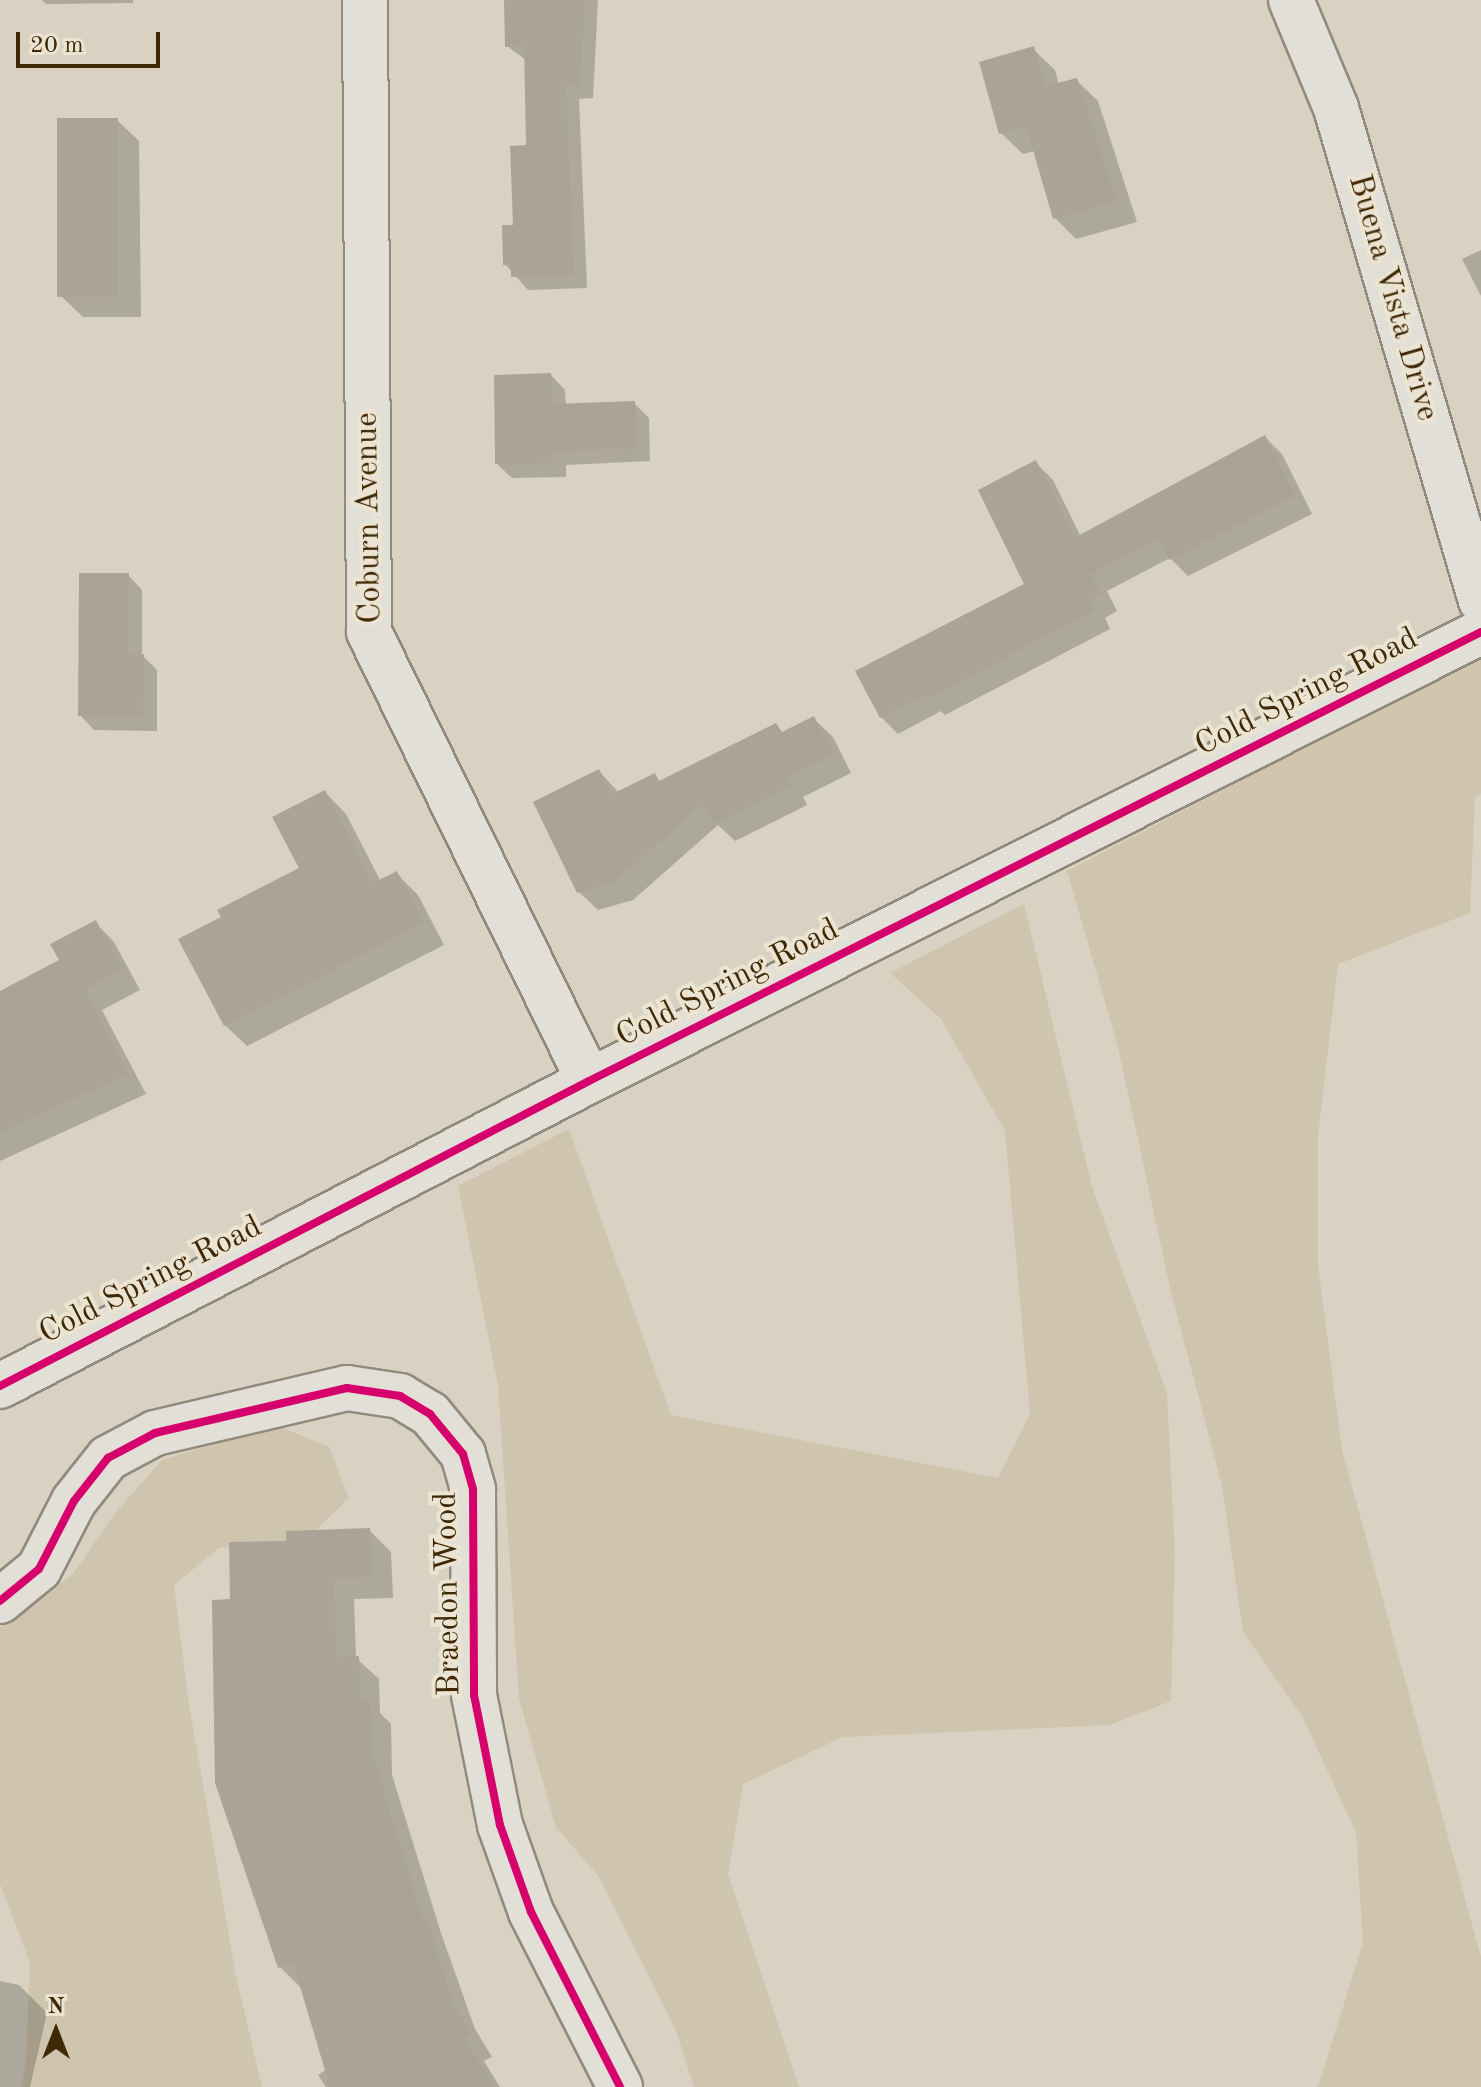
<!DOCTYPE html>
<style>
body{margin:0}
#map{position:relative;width:1481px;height:2087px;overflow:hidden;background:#d9d2c3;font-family:"Old Standard TT",serif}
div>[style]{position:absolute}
.green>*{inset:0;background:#cfc4ad}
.shadow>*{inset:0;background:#0003}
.building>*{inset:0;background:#aaa497;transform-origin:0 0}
.roads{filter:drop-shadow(2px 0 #918a7d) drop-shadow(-2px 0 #918a7d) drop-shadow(0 2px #918a7d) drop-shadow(0 -2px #918a7d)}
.minor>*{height:44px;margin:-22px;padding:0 22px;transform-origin:22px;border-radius:22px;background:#e2dfd7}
.cycleway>*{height:8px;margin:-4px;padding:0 4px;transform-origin:4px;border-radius:4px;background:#d6006c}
span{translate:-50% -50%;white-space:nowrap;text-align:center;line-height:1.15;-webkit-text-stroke:8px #ece4d2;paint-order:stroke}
.street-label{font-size:32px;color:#3f2805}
.north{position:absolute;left:16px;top:1991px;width:80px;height:80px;-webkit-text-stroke:6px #ece4d2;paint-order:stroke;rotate:0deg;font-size:22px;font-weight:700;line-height:32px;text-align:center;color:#3f2805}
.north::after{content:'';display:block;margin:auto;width:28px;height:36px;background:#3f2805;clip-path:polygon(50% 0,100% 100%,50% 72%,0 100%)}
.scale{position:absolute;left:16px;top:32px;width:144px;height:36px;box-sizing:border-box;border:4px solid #3f2805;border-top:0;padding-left:10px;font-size:24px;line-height:28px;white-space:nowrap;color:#3f2805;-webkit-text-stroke:6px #ece4d2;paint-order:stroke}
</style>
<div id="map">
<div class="green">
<i style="clip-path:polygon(1481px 656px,1481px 794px,1475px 797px,1470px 913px,1338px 964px,1318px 1136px,1318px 1265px,1342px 1450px,1481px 1957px,1481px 2087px,1318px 2087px,1363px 1943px,1356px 1832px,1302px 1716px,1243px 1632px,1222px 1486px,1170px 1288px,1118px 1047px,1067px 871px)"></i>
<i style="clip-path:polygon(1024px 904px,1092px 1187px,1167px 1393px,1175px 1553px,1171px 1701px,1110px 1725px,843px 1737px,743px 1784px,728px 1874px,799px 2087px,694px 2087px,675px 2028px,599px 1877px,556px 1827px,519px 1699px,498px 1385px,458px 1186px,569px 1129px,671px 1415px,998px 1478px,1030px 1414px,1005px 1131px,941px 1019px,890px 973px)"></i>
<i style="clip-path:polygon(276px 1425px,329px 1447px,349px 1498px,305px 1541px,219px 1548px,174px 1585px,188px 1698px,236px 1976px,262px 2087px,21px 2087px,26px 2064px,30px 1963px,0 1884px,0 1627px,73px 1574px,115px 1513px,162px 1460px)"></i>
</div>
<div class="shadow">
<i style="clip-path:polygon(42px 0,133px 0,133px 3px,46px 4px)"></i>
<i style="clip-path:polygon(506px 0,598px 0,593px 98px,579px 99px,587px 288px,528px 290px,505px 264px,528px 147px,527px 61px,507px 46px)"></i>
<i style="clip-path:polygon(1033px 49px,1055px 70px,1059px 85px,1076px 80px,1098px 101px,1137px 222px,1076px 239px,1055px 218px,1035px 151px,1023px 154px,1001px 133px)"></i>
<i style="clip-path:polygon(117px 120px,139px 141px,141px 317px,83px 317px,61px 296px)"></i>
<i style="clip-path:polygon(1481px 250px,1481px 296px,1462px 259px)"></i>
<i style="clip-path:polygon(551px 375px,565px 390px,566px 405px,634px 403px,649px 418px,650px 461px,566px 465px,566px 477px,512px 478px,497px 464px)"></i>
<i style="clip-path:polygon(1265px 437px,1282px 454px,1312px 514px,1188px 576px,1170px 558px,1107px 591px,1117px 611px,1105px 618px,1110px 629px,945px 715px,941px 711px,898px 734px,881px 717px,1027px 585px,1036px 463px,1053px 480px,1081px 537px)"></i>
<i style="clip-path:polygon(128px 575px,142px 590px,142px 655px,157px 670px,157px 731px,94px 730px,80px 715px)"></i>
<i style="clip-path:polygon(814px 719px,833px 737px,851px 773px,803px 797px,807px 805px,735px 841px,718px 825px,633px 900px,598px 910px,579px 892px,599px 771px,619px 793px,654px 775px,661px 782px,776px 725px,784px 734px)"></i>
<i style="clip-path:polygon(325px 792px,346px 814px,381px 882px,397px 874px,418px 895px,444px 945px,247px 1046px,225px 1025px,223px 918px,302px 869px)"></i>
<i style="clip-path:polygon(95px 922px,114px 942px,140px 990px,102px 1010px,146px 1094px,0 1161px,0 1069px,61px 961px)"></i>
<i style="clip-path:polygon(369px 1530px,391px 1552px,393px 1598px,354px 1599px,356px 1658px,379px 1679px,380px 1713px,391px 1724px,392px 1775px,441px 1933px,475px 2029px,492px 2057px,484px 2061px,500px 2087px,326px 2087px,318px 2075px,327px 2069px,301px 1988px,280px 1967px,232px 1601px,288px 1543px)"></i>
<i style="clip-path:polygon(0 1981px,19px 1985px,47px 2013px,30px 2087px,0 2087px)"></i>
</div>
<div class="building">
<i style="clip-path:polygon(504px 0,585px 0,580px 85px,566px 85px,574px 274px,511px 277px,511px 264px,503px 265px,502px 225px,513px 225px,510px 146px,526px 145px,524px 46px,505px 47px)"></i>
<i style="clip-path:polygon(1034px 46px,1045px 86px,1077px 78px,1117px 201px,1053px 219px,1026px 126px,999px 134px,979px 62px)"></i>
<i style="left:57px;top:118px;width:61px;height:179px"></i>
<i style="clip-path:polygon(551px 373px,553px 404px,635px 401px,636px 448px,553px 451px,553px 463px,495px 464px,494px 375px)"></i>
<i style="clip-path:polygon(1265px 435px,1296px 496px,1169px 560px,1158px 539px,1091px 574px,1101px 594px,1089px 600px,1094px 611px,927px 699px,924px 694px,880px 718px,855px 671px,1024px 584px,978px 490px,1036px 460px,1074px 538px)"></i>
<i style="clip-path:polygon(79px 573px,129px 573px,128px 654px,144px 654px,143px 717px,78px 716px)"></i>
<i style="clip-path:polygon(814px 716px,834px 755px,786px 778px,790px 786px,715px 824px,704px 803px,614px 882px,577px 893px,533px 802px,599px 769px,612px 794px,655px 773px,659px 781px,776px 723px,782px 732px)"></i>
<i style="clip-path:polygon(325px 790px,373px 883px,397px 871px,424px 923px,224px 1026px,178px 939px,221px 917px,217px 910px,299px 868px,272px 817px)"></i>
<i style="clip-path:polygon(96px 920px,122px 970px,84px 990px,128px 1074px,0 1132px,0 991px,59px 960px,50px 944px)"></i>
<i style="clip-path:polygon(370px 1528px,372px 1577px,334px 1578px,336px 1657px,359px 1656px,360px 1701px,370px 1701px,372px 1752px,422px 1917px,426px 1916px,454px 2006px,472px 2035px,465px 2039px,494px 2087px,330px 2087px,293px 1963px,278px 1968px,215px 1783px,212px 1600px,230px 1599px,229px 1542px,286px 1541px,286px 1531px)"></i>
</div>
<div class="roads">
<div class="minor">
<i style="left:365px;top:0;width:632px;rotate:89.64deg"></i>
<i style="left:369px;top:632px;width:500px;rotate:63.9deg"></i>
<i style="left:1291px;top:0;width:117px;rotate:67.4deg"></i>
<i style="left:1336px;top:108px;width:514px;rotate:73.61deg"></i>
<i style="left:0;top:1386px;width:663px;rotate:-27.38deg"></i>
<i style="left:589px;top:1081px;width:999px;rotate:-26.72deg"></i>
<i style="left:0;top:1601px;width:50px;rotate:-39.4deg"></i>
<i style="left:39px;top:1569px;width:76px;rotate:-62.8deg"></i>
<i style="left:74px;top:1501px;width:55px;rotate:-51.7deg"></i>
<i style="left:108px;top:1458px;width:53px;rotate:-28deg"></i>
<i style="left:155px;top:1433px;width:197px;rotate:-13.2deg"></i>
<i style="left:347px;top:1388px;width:54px;rotate:8.6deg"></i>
<i style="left:400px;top:1396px;width:35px;rotate:31deg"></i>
<i style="left:430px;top:1414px;width:52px;rotate:50.5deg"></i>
<i style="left:463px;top:1454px;width:37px;rotate:74deg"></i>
<i style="left:473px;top:1490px;width:205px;rotate:89.7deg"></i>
<i style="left:474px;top:1695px;width:133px;rotate:78.7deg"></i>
<i style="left:500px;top:1825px;width:92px;rotate:70.4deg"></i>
<i style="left:531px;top:1912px;width:196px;rotate:63deg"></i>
</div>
</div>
<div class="cycleway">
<i style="left:0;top:1386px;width:663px;rotate:-27.38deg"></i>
<i style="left:589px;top:1081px;width:999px;rotate:-26.72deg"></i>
<i style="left:0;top:1601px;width:50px;rotate:-39.4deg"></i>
<i style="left:39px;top:1569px;width:76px;rotate:-62.8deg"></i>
<i style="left:74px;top:1501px;width:55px;rotate:-51.7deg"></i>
<i style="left:108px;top:1458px;width:53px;rotate:-28deg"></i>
<i style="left:155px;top:1433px;width:197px;rotate:-13.2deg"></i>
<i style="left:347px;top:1388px;width:54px;rotate:8.6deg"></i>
<i style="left:400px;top:1396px;width:35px;rotate:31deg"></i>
<i style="left:430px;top:1414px;width:52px;rotate:50.5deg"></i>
<i style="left:463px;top:1454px;width:37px;rotate:74deg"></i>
<i style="left:473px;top:1490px;width:205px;rotate:89.7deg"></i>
<i style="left:474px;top:1695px;width:133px;rotate:78.7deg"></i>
<i style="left:500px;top:1825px;width:92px;rotate:70.4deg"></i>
<i style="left:531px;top:1912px;width:196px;rotate:63deg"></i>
</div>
<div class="street-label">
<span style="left:1392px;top:298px;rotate:74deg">Buena Vista Drive</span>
<span style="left:370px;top:518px;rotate:-91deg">Coburn Avenue</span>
<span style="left:1307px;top:693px;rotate:-27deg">Cold Spring Road</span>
<span style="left:728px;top:984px;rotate:-27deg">Cold Spring Road</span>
<span style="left:151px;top:1281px;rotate:-27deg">Cold Spring Road</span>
<span style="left:449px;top:1594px;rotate:-91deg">Braedon Wood</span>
</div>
<div class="north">N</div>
<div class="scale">20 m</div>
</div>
